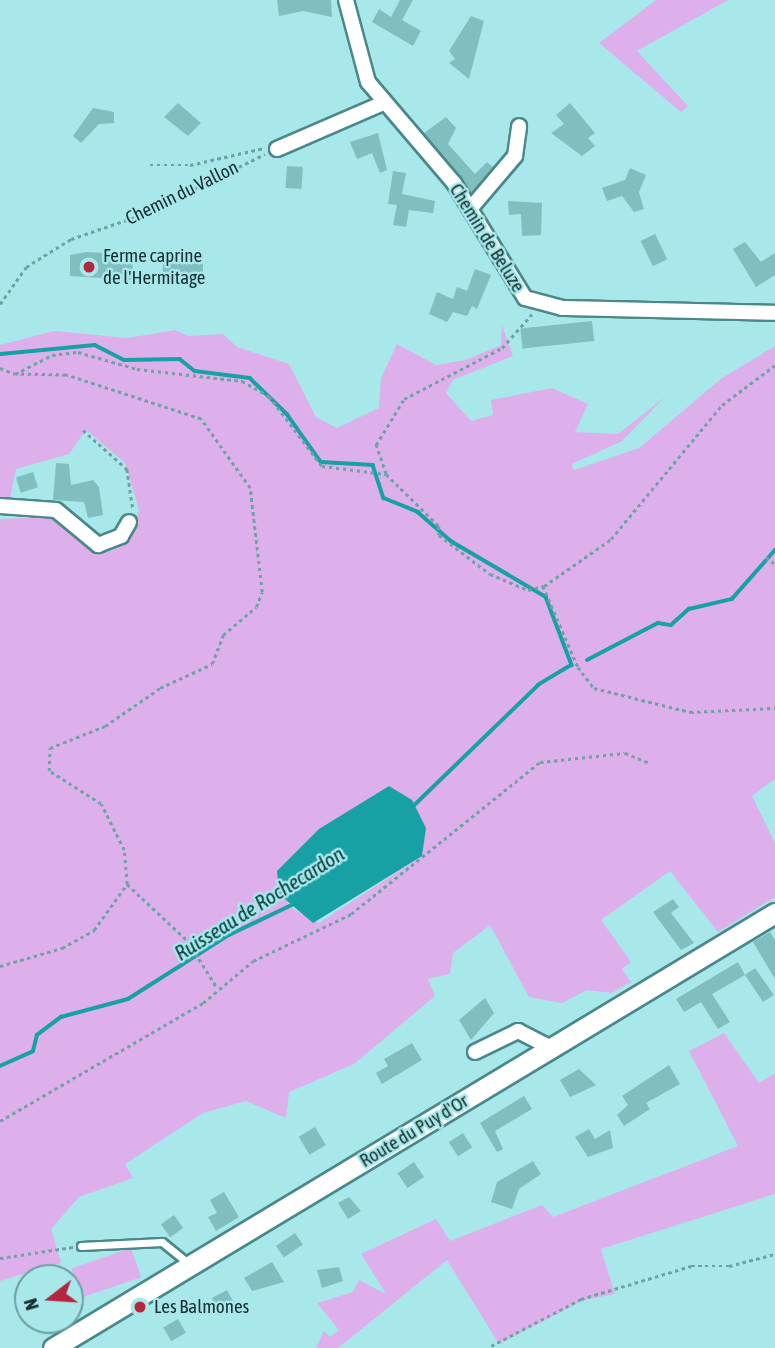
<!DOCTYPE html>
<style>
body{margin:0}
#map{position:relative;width:775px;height:1348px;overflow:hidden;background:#a8e8ea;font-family:"Asap Condensed",sans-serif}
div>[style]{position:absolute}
.green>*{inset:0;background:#ddb0ec;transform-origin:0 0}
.water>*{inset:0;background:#18a1a4}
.stream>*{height:3.5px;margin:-1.75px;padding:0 1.75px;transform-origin:1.75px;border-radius:1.75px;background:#18a1a4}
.building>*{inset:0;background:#80bfc0;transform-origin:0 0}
.path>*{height:2.5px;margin-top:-1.25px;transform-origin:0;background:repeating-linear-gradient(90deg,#70a2a3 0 3.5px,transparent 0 7px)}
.roads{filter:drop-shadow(2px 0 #4a888a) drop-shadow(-2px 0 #4a888a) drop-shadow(0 2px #4a888a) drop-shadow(0 -2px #4a888a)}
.service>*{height:7px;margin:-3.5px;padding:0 3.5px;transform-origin:3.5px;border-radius:3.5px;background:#fff}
.minor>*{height:14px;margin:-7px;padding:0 7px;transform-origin:7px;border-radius:7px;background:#fff}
.secondary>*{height:19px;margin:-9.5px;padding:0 9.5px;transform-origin:9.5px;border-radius:9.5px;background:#fff}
.dots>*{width:19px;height:19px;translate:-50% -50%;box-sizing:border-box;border:4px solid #a8e8ea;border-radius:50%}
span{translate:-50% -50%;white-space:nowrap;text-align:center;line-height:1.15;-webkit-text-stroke:5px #a8e8ea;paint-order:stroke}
.street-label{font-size:19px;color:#152f30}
.poi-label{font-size:19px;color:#152f30}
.left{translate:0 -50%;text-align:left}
.water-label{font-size:21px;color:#013c3d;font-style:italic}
.north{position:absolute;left:14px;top:1264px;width:70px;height:70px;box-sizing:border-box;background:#a8e8ea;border:2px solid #6d9ea0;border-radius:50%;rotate:253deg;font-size:19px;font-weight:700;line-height:28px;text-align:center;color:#152f30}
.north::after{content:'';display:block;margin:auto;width:24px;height:32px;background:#b6243d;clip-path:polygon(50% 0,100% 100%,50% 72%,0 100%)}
</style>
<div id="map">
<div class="green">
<i style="clip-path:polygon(656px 0,728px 0,637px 51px,688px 106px,681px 112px,599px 43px)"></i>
<i style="clip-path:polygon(evenodd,502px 325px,513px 356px,453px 380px,446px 393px,471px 421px,493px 415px,491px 400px,552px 388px,588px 404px,575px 432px,618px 434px,665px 397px,622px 441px,572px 464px,574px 470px,639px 448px,722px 378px,775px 346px,775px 779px,752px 796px,775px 843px,775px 897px,718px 932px,670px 871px,601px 920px,631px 962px,622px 969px,631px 982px,612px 993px,587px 990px,562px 1003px,529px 997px,490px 925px,453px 953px,450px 974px,428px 979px,435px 996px,354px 1064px,289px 1092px,286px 1118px,246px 1101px,203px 1113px,125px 1164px,133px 1178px,79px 1197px,51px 1229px,61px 1263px,0 1281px,0 519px,54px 517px,86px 546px,112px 551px,134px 527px,139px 510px,125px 463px,86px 430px,69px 454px,16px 469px,10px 499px,0 499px,0 345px,54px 331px,127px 338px,175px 330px,188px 336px,223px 334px,237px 347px,289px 364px,316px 417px,337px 428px,379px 408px,381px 378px,397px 344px,436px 365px,466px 360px,501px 345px,502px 325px,422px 856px,319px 923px,290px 907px,276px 880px,422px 856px)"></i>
<i style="clip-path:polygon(724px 1033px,759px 1083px,775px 1073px,775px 1194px,601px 1249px,615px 1294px,584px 1300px,499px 1344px,447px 1260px,338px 1348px,316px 1348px,324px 1331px,330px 1337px,339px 1330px,317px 1303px,353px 1292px,359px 1280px,386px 1294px,361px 1254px,436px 1219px,450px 1241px,542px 1205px,553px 1217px,738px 1146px,689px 1051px)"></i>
<i style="left:131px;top:1248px;width:31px;height:63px;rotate:71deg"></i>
</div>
<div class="water">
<i style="clip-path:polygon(389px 786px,412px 800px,426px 828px,422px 856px,313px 923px,279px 894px,277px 871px,319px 829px)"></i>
</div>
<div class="stream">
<i style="left:1px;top:354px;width:94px;rotate:-5.5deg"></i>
<i style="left:95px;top:345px;width:33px;rotate:27deg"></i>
<i style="left:124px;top:360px;width:56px;rotate:-1deg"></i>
<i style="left:180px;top:359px;width:19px;rotate:39deg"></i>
<i style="left:195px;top:371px;width:55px;rotate:7.3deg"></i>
<i style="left:250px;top:378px;width:52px;rotate:44.2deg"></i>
<i style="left:287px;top:414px;width:59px;rotate:54.7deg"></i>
<i style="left:321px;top:462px;width:52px;rotate:3.3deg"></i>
<i style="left:373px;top:465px;width:35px;rotate:72deg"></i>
<i style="left:384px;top:498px;width:37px;rotate:22deg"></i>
<i style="left:418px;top:512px;width:44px;rotate:41.3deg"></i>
<i style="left:451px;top:541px;width:110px;rotate:30.5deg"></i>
<i style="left:546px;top:597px;width:73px;rotate:69.1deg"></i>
<i style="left:572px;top:665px;width:39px;rotate:149deg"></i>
<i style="left:539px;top:685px;width:175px;rotate:135.9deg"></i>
<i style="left:587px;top:660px;width:80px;rotate:-27.5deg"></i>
<i style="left:658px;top:623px;width:13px;rotate:9deg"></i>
<i style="left:671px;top:625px;width:24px;rotate:-42deg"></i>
<i style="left:689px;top:609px;width:44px;rotate:-13.1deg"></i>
<i style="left:732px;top:599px;width:65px;rotate:-48.7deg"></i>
<i style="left:0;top:1066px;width:36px;rotate:-24deg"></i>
<i style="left:33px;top:1051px;width:16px;rotate:-76deg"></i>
<i style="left:37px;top:1035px;width:30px;rotate:-37deg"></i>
<i style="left:61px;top:1017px;width:69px;rotate:-15deg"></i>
<i style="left:128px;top:999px;width:120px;rotate:-32.4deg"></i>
<i style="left:229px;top:935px;width:72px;rotate:-25.5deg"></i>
</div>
<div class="building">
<i style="clip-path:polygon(277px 0,331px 0,332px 17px,303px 11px,279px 16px)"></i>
<i style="clip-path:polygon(400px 0,413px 0,402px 20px,421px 31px,413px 46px,372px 22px,379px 9px,391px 17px)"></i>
<i style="clip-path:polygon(471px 16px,484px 21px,469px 79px,449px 63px,455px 59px,449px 51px)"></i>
<i style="clip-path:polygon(178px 103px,201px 123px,188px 136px,164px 117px)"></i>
<i style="clip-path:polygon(570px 103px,595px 133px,588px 138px,595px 146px,582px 156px,551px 133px,564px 124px,556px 115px)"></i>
<i style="clip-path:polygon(93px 108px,114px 112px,114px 123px,99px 124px,81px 143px,73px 136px)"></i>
<i style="clip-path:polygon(446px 117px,456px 128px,448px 144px,475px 174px,487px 162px,493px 167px,471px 193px,424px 133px)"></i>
<i style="clip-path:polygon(378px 133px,387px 170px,380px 173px,372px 153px,357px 159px,350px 142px)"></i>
<i style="left:287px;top:166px;width:16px;height:22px;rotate:4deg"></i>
<i style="clip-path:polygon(630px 168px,646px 175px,639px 192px,644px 209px,634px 212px,622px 196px,607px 201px,602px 188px,625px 180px)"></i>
<i style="clip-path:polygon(393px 171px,406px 173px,402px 194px,435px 201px,433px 213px,409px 210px,406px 227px,393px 225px,397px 205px,388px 204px)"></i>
<i style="clip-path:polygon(508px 201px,542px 203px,541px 235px,522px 236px,521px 214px,509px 215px)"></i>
<i style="left:655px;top:234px;width:28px;height:16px;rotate:64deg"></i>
<i style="clip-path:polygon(745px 242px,761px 262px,775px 253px,775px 275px,756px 287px,733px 249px)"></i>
<i style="clip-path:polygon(86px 252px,133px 254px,132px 280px,70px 276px,70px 255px)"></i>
<i style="left:163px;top:263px;width:40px;height:17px;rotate:1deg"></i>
<i style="clip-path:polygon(475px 269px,491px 275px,477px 309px,472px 306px,467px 316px,453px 312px,447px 322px,429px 314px,437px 292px,453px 299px,457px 287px,467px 291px)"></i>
<i style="left:592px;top:321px;width:20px;height:72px;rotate:84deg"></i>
<i style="clip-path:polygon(56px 463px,69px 464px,71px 485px,93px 480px,99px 487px,103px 515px,88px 518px,84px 502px,53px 500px)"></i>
<i style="left:33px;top:472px;width:16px;height:18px;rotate:72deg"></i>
<i style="clip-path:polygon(673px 899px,679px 907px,671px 913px,694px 943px,681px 950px,653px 912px)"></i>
<i style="clip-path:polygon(770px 932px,775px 940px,775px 979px,753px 942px)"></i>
<i style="clip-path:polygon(738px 962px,745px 975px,755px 968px,774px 995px,763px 1002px,745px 975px,712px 994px,730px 1022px,718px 1029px,701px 1002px,684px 1012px,676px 999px)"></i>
<i style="clip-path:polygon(485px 998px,494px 1013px,471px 1040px,459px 1020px)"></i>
<i style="clip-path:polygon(412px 1043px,422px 1060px,382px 1084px,376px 1073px,388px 1066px,384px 1059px)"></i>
<i style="clip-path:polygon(669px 1065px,680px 1084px,646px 1103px,650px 1109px,624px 1126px,617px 1115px,628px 1105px,622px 1096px)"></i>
<i style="clip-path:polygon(579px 1069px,596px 1085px,570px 1097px,560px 1080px)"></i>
<i style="clip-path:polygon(524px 1096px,532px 1109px,495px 1131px,503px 1149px,497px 1152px,480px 1123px)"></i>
<i style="left:315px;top:1127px;width:21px;height:19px;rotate:59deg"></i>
<i style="clip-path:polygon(589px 1129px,595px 1139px,610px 1130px,613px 1148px,588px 1157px,575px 1137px)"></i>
<i style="left:463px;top:1133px;width:17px;height:17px;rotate:57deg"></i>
<i style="clip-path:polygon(533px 1161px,541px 1174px,519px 1189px,512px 1209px,491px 1202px,497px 1182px)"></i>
<i style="left:414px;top:1162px;width:18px;height:20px;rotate:56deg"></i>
<i style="clip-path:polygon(224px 1192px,239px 1217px,216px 1231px,208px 1217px,217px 1213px,210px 1200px)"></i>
<i style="clip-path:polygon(349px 1197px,361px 1211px,348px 1219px,338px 1203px)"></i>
<i style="left:174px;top:1215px;width:16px;height:16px;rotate:55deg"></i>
<i style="left:295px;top:1233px;width:14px;height:23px;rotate:56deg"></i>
<i style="clip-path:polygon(272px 1262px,284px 1282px,252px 1291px,244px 1278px)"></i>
<i style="clip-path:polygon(339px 1267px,343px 1281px,322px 1288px,317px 1270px)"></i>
<i style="left:227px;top:1290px;width:17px;height:17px;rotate:62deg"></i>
<i style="left:178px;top:1319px;width:16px;height:17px;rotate:60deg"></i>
</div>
<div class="path">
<i style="left:150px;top:165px;width:40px"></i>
<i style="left:190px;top:165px;width:76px;rotate:-12.9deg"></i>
<i style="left:0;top:304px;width:45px;rotate:-54.9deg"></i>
<i style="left:26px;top:267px;width:53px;rotate:-31.9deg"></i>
<i style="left:71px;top:239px;width:71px;rotate:-18.9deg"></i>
<i style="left:138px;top:216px;width:141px;rotate:-26deg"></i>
<i style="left:0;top:368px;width:16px;rotate:22deg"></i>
<i style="left:15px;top:374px;width:42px;rotate:-27.2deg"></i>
<i style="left:52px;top:355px;width:26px;rotate:-7deg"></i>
<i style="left:78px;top:352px;width:61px;rotate:16.1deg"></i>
<i style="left:137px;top:369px;width:106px;rotate:6.5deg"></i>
<i style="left:242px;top:381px;width:31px;rotate:29deg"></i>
<i style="left:269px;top:396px;width:88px;rotate:52.9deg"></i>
<i style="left:322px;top:466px;width:64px;rotate:7.1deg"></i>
<i style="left:386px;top:474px;width:74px;rotate:44.5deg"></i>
<i style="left:439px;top:526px;width:9px;rotate:90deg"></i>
<i style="left:439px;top:535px;width:64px;rotate:37.4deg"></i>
<i style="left:490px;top:574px;width:41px;rotate:22.8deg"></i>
<i style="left:528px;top:590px;width:16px;rotate:-15deg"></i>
<i style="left:543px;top:586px;width:88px;rotate:66.6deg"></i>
<i style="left:578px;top:667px;width:26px;rotate:53deg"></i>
<i style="left:594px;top:688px;width:99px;rotate:14deg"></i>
<i style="left:690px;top:712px;width:85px;rotate:-2.7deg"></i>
<i style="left:83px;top:430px;width:59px;rotate:41.6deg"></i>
<i style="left:127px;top:469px;width:40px;rotate:81.5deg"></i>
<i style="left:386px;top:474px;width:31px;rotate:-109deg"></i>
<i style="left:376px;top:445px;width:54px;rotate:-58.7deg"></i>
<i style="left:404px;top:399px;width:110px;rotate:-27.5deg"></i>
<i style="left:502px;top:348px;width:45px;rotate:-48.6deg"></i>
<i style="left:766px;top:557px;width:10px;rotate:37deg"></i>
<i style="left:544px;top:586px;width:82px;rotate:-35deg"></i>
<i style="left:611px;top:539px;width:174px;rotate:-50.4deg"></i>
<i style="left:722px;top:405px;width:66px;rotate:-37deg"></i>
<i style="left:127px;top:884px;width:83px;rotate:43.1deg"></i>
<i style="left:188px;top:941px;width:53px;rotate:58.1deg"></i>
<i style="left:0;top:966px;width:65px;rotate:-16.2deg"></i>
<i style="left:62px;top:948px;width:37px;rotate:-29deg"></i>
<i style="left:94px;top:930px;width:57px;rotate:-54.3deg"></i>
<i style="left:127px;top:884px;width:34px;rotate:-95deg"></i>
<i style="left:124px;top:850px;width:51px;rotate:-116.6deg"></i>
<i style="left:101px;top:804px;width:62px;rotate:-147.6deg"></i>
<i style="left:49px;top:771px;width:23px;rotate:-88deg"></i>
<i style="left:50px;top:748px;width:59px;rotate:-21.8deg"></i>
<i style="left:105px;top:726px;width:67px;rotate:-34.6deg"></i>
<i style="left:160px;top:688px;width:57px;rotate:-24.8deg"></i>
<i style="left:212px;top:664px;width:31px;rotate:-69deg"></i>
<i style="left:223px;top:635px;width:43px;rotate:-40.3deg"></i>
<i style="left:256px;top:607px;width:16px;rotate:-68deg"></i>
<i style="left:262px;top:592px;width:105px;rotate:-96.6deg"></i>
<i style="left:250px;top:488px;width:85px;rotate:-125.4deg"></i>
<i style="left:201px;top:419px;width:142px;rotate:-161.9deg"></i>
<i style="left:66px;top:375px;width:51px;rotate:-178.9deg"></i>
<i style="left:0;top:1121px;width:235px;rotate:-30.2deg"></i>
<i style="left:203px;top:1003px;width:65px;rotate:-40deg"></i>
<i style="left:253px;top:961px;width:109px;rotate:-25.6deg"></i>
<i style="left:351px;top:914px;width:243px;rotate:-38.8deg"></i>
<i style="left:540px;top:762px;width:85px;rotate:-6deg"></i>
<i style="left:625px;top:753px;width:27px;rotate:22deg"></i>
<i style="left:0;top:1258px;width:74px;rotate:-8.6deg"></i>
<i style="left:491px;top:1346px;width:102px;rotate:-27.6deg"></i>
<i style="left:581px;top:1299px;width:115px;rotate:-16.7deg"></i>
<i style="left:691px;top:1266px;width:38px"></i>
<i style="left:729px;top:1266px;width:48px;rotate:-14.6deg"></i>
</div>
<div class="roads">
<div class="service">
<i style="left:81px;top:1246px;width:81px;rotate:-2.8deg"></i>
<i style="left:162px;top:1242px;width:33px;rotate:39deg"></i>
</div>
<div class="minor">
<i style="left:346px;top:0;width:85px;rotate:75deg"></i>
<i style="left:368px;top:82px;width:133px;rotate:49.6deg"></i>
<i style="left:454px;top:183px;width:135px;rotate:58.3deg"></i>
<i style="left:525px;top:298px;width:38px;rotate:15deg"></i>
<i style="left:562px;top:308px;width:213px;rotate:1.3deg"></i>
<i style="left:277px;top:149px;width:113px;rotate:-23.4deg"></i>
<i style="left:470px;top:209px;width:70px;rotate:-49.7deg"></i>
<i style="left:515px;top:156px;width:30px;rotate:-82deg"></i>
<i style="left:0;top:506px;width:56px;rotate:4.1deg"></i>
<i style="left:56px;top:510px;width:55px;rotate:39.8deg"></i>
<i style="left:98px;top:545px;width:25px;rotate:-21deg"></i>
<i style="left:121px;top:536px;width:16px;rotate:-60deg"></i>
<i style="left:475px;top:1052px;width:48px;rotate:-26deg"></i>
<i style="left:518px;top:1031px;width:38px;rotate:27deg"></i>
</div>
<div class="secondary">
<i style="left:53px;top:1348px;width:843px;rotate:-31.07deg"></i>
</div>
</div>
<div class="dots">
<i style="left:89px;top:267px;background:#b6243d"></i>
<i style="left:140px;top:1307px;background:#b6243d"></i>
</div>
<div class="street-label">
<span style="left:182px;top:193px;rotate:-26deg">Chemin du Vallon</span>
<span style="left:487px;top:238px;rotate:58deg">Chemin de Beluze</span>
<span style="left:414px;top:1131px;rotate:-31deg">Route du Puy d'Or</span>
</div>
<div class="poi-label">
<span class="left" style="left:103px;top:267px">Ferme caprine<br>de l'Hermitage</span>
<span class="left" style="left:154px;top:1307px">Les Balmones</span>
</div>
<div class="water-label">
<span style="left:259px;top:903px;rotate:-32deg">Ruisseau de Rochecardon</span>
</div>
<div class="north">N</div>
</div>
